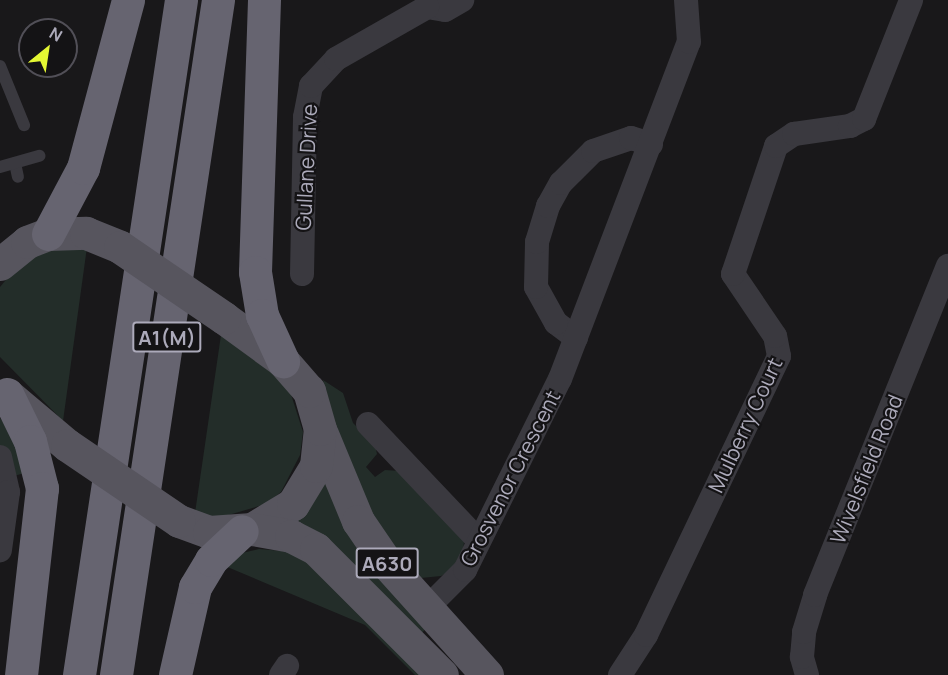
<!DOCTYPE html>
<style>
body{margin:0}
#map{position:relative;width:948px;height:675px;overflow:hidden;background:#19181a;font-family:Manrope,sans-serif}
div>[style]{position:absolute}
.green>*{inset:0;background:#232d29}
.lane>*{height:12px;margin:-6px;padding:0 6px;transform-origin:6px;border-radius:6px;background:#3a393f}
.street>*{height:24px;margin:-12px;padding:0 12px;transform-origin:12px;border-radius:12px;background:#3a393f}
.primary>*{height:33px;margin:-16.5px;padding:0 16.5px;transform-origin:16.5px;border-radius:16.5px;background:#57555e}
.highway>*{height:33px;margin:-16.5px;padding:0 16.5px;transform-origin:16.5px;border-radius:16.5px;background:#666470}
.primary-bridge>*{height:33px;margin:-16.5px;padding:0 16.5px;transform-origin:16.5px;border-radius:16.5px;background:#57555e}
span{translate:-50% -50%;white-space:nowrap;text-align:center;line-height:1.15;-webkit-text-stroke:4.5px #141315;paint-order:stroke}
.shield-label span{padding:2px 4px;background:#141315;border:2px solid;border-radius:4px;-webkit-text-stroke-width:0}
.shield-label{font-size:20px;color:#acaaba;font-weight:700}
.street-label{font-size:21px;color:#acaaba}
.north{position:absolute;left:18px;top:18px;width:60px;height:60px;box-sizing:border-box;background:#141315;border:2px solid #514f57;border-radius:50%;rotate:30deg;font-size:16px;font-weight:700;line-height:24px;text-align:center;color:#acaaba}
.north::after{content:'';display:block;margin:auto;width:21px;height:27px;background:#e4f733;clip-path:polygon(50% 0,100% 100%,50% 72%,0 100%)}
</style>
<div id="map">
<div class="green">
<i style="clip-path:polygon(54px 247px,87px 247px,63px 421px,0 357px,0 287px,20px 263px)"></i>
<i style="clip-path:polygon(221px 335px,274px 371px,289px 388px,303px 432px,300px 455px,281px 492px,266px 504px,215px 519px,195px 513px)"></i>
<i style="clip-path:polygon(323px 380px,343px 393px,353px 423px,375px 445px,377px 454px,366px 467px,375px 477px,385px 470px,400px 471px,464px 541px,463px 554px,452px 570px,441px 576px,421px 578px,377px 530px,331px 415px)"></i>
<i style="clip-path:polygon(0 418px,6px 426px,28px 472px,14px 476px,0 446px)"></i>
<i style="clip-path:polygon(323px 474px,428px 626px,421px 634px,288px 521px)"></i>
<i style="clip-path:polygon(259px 549px,295px 552px,428px 675px,415px 675px,365px 625px,225px 566px,242px 553px)"></i>
</div>
<div class="lane">
<i style="left:0;top:66px;width:64px;rotate:67.9deg"></i>
<i style="left:15px;top:163px;width:14px;rotate:78deg"></i>
<i style="left:0;top:167px;width:41px;rotate:-15.8deg"></i>
</div>
<div class="street">
<i style="left:427px;top:7px;width:18px;rotate:9deg"></i>
<i style="left:445px;top:10px;width:20px;rotate:-30deg"></i>
<i style="left:302px;top:274px;width:157px;rotate:-88.9deg"></i>
<i style="left:305px;top:117px;width:32px;rotate:-79deg"></i>
<i style="left:311px;top:86px;width:37px;rotate:-47deg"></i>
<i style="left:336px;top:59px;width:105px;rotate:-29.7deg"></i>
<i style="left:576px;top:338px;width:25px;rotate:-143deg"></i>
<i style="left:556px;top:323px;width:41px;rotate:-119.1deg"></i>
<i style="left:536px;top:287px;width:45px;rotate:-88.7deg"></i>
<i style="left:537px;top:242px;width:38px;rotate:-73deg"></i>
<i style="left:548px;top:206px;width:26px;rotate:-61deg"></i>
<i style="left:561px;top:183px;width:45px;rotate:-45deg"></i>
<i style="left:593px;top:151px;width:40px;rotate:-18.9deg"></i>
<i style="left:631px;top:138px;width:21px;rotate:17deg"></i>
<i style="left:368px;top:424px;width:161px;rotate:46.5deg"></i>
<i style="left:0;top:457px;width:36px;rotate:77deg"></i>
<i style="left:8px;top:492px;width:59px;rotate:97.9deg"></i>
<i style="left:427px;top:608px;width:54px;rotate:-45deg"></i>
<i style="left:465px;top:570px;width:213px;rotate:-63.6deg"></i>
<i style="left:560px;top:379px;width:361px;rotate:-69.1deg"></i>
<i style="left:689px;top:42px;width:42px;rotate:-94.1deg"></i>
<i style="left:281px;top:675px;width:11px;rotate:-56deg"></i>
<i style="left:620px;top:675px;width:48px;rotate:-57deg"></i>
<i style="left:646px;top:635px;width:309px;rotate:-64.5deg"></i>
<i style="left:779px;top:356px;width:20px;rotate:-101deg"></i>
<i style="left:775px;top:336px;width:75px;rotate:-124.1deg"></i>
<i style="left:733px;top:274px;width:135px;rotate:-71.4deg"></i>
<i style="left:776px;top:146px;width:22px;rotate:-34deg"></i>
<i style="left:794px;top:134px;width:57px;rotate:-8.1deg"></i>
<i style="left:850px;top:126px;width:16px;rotate:-27deg"></i>
<i style="left:864px;top:119px;width:128px;rotate:-68.4deg"></i>
<i style="left:807px;top:675px;width:19px;rotate:-106deg"></i>
<i style="left:802px;top:657px;width:25px;rotate:-85deg"></i>
<i style="left:804px;top:632px;width:39px;rotate:-73deg"></i>
<i style="left:815px;top:595px;width:355px;rotate:-68deg"></i>
</div>
<div class="primary">
<i style="left:0;top:264px;width:35px;rotate:-39deg"></i>
<i style="left:27px;top:242px;width:22px;rotate:-21deg"></i>
<i style="left:48px;top:234px;width:38px;rotate:-2deg"></i>
<i style="left:86px;top:233px;width:37px;rotate:22deg"></i>
<i style="left:9px;top:396px;width:76px;rotate:40.2deg"></i>
<i style="left:322px;top:434px;width:94px;rotate:67.5deg"></i>
<i style="left:358px;top:521px;width:53px;rotate:55.7deg"></i>
<i style="left:388px;top:565px;width:148px;rotate:48deg"></i>
<i style="left:179px;top:521px;width:32px;rotate:20deg"></i>
<i style="left:209px;top:532px;width:43px;rotate:-4deg"></i>
<i style="left:252px;top:529px;width:48px;rotate:-31.4deg"></i>
<i style="left:293px;top:504px;width:44px;rotate:-58.8deg"></i>
<i style="left:316px;top:466px;width:37px;rotate:-84deg"></i>
<i style="left:320px;top:429px;width:40px;rotate:-106deg"></i>
<i style="left:309px;top:391px;width:40px;rotate:-131deg"></i>
<i style="left:283px;top:361px;width:73px;rotate:-143.9deg"></i>
<i style="left:252px;top:529px;width:40px;rotate:10deg"></i>
<i style="left:291px;top:536px;width:28px;rotate:27deg"></i>
<i style="left:316px;top:549px;width:178px;rotate:45deg"></i>
</div>
<div class="highway">
<i style="left:264px;top:0;width:272px;rotate:91.9deg"></i>
<i style="left:255px;top:272px;width:44px;rotate:80.8deg"></i>
<i style="left:262px;top:315px;width:51px;rotate:65.5deg"></i>
<i style="left:48px;top:234px;width:75px;rotate:-62.1deg"></i>
<i style="left:83px;top:168px;width:174px;rotate:-75deg"></i>
<i style="left:7px;top:394px;width:52px;rotate:63.9deg"></i>
<i style="left:30px;top:441px;width:49px;rotate:75.7deg"></i>
<i style="left:42px;top:488px;width:188px;rotate:96.4deg"></i>
<i style="left:79px;top:675px;width:683px;rotate:-81.41deg"></i>
<i style="left:116px;top:675px;width:683px;rotate:-81.41deg"></i>
<i style="left:175px;top:675px;width:90px;rotate:-77.2deg"></i>
<i style="left:195px;top:587px;width:31px;rotate:-59deg"></i>
<i style="left:211px;top:560px;width:42px;rotate:-43.1deg"></i>
</div>
<div class="primary-bridge">
<i style="left:120px;top:247px;width:126px;rotate:34.3deg"></i>
<i style="left:67px;top:445px;width:135px;rotate:34.2deg"></i>
</div>
<div class="shield-label">
<span style="left:167px;top:337px">A1(M)</span>
<span style="left:387px;top:563px">A630</span>
</div>
<div class="street-label">
<span style="left:306px;top:167px;rotate:-87deg">Gullane Drive</span>
<span style="left:745px;top:425px;rotate:-65deg">Mulberry Court</span>
<span style="left:866px;top:469px;rotate:-68deg">Wivelsfield Road</span>
<span style="left:510px;top:478px;rotate:-63deg">Grosvenor Crescent</span>
</div>
<div class="north">N</div>
</div>
